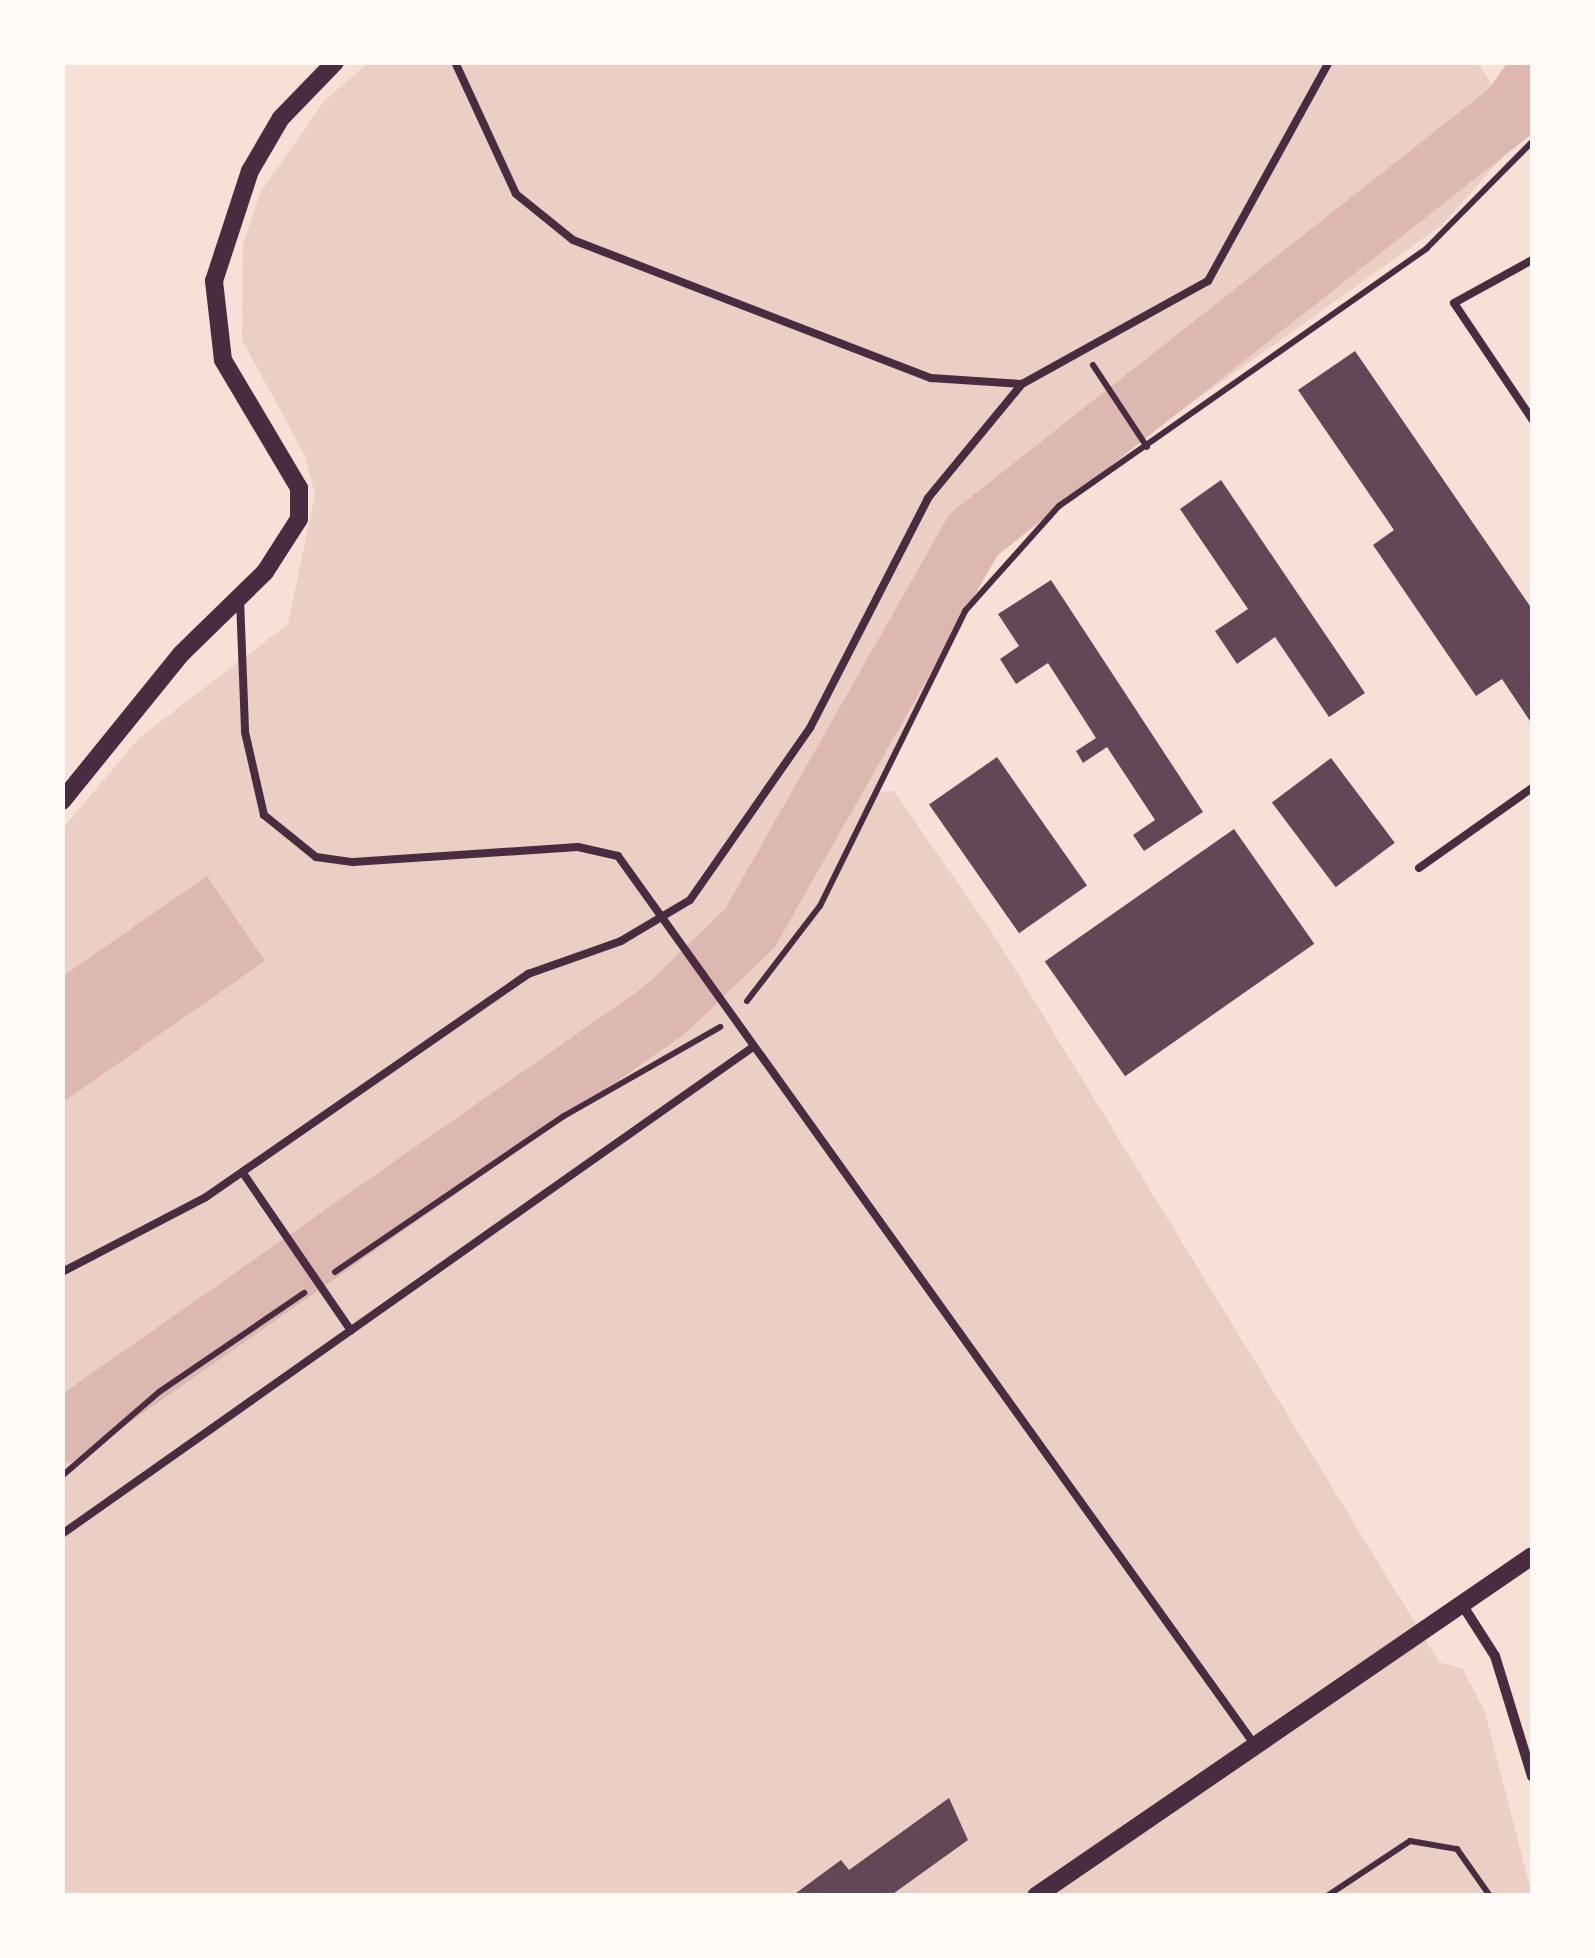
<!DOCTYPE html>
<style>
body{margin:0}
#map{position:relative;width:1595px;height:1958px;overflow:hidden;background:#f7e1d7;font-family:Helvetica,sans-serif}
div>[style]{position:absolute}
.green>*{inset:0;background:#ebcfc5}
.water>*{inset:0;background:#dcb8b0}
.river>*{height:62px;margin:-31px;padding:0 31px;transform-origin:31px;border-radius:31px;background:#dcb8b0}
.building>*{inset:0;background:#644757;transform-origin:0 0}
.path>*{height:6px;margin:-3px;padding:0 3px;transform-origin:3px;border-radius:3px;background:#4a2c40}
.service>*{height:8px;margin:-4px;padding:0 4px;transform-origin:4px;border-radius:4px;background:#4a2c40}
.minor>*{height:10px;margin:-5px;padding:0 5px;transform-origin:5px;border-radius:5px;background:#4a2c40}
.tertiary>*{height:18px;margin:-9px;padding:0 9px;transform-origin:9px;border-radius:9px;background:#4a2c40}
span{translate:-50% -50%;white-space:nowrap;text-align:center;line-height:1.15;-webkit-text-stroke:10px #fffaf5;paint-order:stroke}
.frame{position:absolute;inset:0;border:65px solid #fffaf5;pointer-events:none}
</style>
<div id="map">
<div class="green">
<i style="clip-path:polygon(369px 62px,1478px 63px,1524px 133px,1442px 225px,1136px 443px,989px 563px,876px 793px,894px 791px,997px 940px,1439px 1662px,1463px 1669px,1485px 1712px,1532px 1895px,63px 1896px,63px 828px,140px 737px,288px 624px,315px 494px,305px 456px,242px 340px,243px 245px,260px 193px,324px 101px)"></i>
</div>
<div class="water">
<i style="clip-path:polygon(207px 876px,265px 961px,63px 1102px,63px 976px)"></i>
</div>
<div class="river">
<i style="left:62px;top:1432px;width:736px;rotate:-34.99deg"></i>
<i style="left:665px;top:1010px;width:118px;rotate:-44deg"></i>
<i style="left:750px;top:928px;width:453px;rotate:-60.4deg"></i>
<i style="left:974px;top:534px;width:685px;rotate:-38.24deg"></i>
<i style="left:1512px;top:110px;width:35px;rotate:-55deg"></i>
</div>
<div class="building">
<i style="clip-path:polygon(1355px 351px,1532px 609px,1532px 724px,1502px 679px,1476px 696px,1373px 545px,1394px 530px,1298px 390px)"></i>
<i style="clip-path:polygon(1221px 480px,1365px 693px,1329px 717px,1275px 637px,1237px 664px,1215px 631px,1248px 609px,1180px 509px)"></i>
<i style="clip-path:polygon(1051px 580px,1203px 812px,1144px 851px,1133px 835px,1155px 820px,1107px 747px,1083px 763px,1076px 751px,1096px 738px,1048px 663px,1016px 684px,1000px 659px,1019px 646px,998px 614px)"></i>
<i style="left:997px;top:757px;width:157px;height:83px;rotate:55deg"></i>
<i style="left:1331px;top:758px;width:106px;height:74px;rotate:53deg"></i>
<i style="left:1234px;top:829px;width:140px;height:231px;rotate:55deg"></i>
<i style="clip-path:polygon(949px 1798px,968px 1840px,890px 1896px,792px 1896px,841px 1860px,849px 1870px)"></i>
</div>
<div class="path">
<i style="left:1093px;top:365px;width:98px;rotate:56.6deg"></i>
<i style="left:747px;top:1001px;width:120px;rotate:-52.5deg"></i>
<i style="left:820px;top:906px;width:329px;rotate:-63.8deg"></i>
<i style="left:965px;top:611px;width:141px;rotate:-48.2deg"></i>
<i style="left:1059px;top:506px;width:449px;rotate:-35deg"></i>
<i style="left:1427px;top:248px;width:149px;rotate:-45.3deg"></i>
<i style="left:335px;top:1272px;width:277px;rotate:-34.3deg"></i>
<i style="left:564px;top:1116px;width:180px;rotate:-29.7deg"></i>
<i style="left:62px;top:1476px;width:128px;rotate:-40.9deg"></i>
<i style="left:159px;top:1392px;width:176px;rotate:-34.3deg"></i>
<i style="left:1327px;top:1896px;width:100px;rotate:-33.5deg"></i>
<i style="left:1410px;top:1841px;width:48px;rotate:9.7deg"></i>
<i style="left:1457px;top:1849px;width:57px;rotate:54.9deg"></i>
</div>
<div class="service">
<i style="left:455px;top:62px;width:145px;rotate:65.2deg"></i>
<i style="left:516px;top:194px;width:73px;rotate:38.9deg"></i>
<i style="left:573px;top:240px;width:384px;rotate:21.1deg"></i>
<i style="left:931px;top:378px;width:91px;rotate:3.8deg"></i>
<i style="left:1022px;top:384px;width:213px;rotate:-29deg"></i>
<i style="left:1208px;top:281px;width:250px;rotate:-61.1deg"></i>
<i style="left:1532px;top:260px;width:89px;rotate:151.1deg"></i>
<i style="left:1454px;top:303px;width:140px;rotate:56.1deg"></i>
<i style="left:240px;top:599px;width:133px;rotate:87.8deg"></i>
<i style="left:245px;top:732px;width:85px;rotate:77.1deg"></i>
<i style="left:264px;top:815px;width:67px;rotate:38.9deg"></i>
<i style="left:316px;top:857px;width:37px;rotate:8deg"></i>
<i style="left:353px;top:862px;width:225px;rotate:-3.8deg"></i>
<i style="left:578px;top:847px;width:41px;rotate:12.7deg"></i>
<i style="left:618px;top:856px;width:1094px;rotate:54.38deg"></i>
<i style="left:1419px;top:868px;width:138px;rotate:-35.3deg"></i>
<i style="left:243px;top:1173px;width:191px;rotate:55.6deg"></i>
<i style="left:62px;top:1272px;width:162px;rotate:-27.5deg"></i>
<i style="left:206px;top:1197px;width:392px;rotate:-34.7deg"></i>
<i style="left:528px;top:974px;width:99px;rotate:-19.5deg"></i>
<i style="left:621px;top:941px;width:80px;rotate:-30.7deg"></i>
<i style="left:690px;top:900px;width:210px;rotate:-55.1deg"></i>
<i style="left:810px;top:728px;width:259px;rotate:-62.8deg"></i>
<i style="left:928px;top:498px;width:148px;rotate:-50.5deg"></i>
<i style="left:62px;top:1534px;width:845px;rotate:-35.18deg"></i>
</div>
<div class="minor">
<i style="left:1463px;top:1606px;width:59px;rotate:57.4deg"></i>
<i style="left:1495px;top:1656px;width:126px;rotate:72.9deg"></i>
</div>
<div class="tertiary">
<i style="left:62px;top:801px;width:189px;rotate:-51deg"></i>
<i style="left:181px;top:654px;width:117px;rotate:-44.3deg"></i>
<i style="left:265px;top:572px;width:63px;rotate:-57.3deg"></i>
<i style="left:299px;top:519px;width:31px;rotate:-90deg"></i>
<i style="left:299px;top:488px;width:149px;rotate:-120.7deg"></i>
<i style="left:223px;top:360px;width:80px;rotate:-96.5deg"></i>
<i style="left:214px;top:281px;width:116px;rotate:-71.9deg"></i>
<i style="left:250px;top:171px;width:61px;rotate:-59.7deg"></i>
<i style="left:281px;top:118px;width:78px;rotate:-46deg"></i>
<i style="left:1036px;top:1896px;width:601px;rotate:-34.43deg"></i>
</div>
<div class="frame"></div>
</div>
